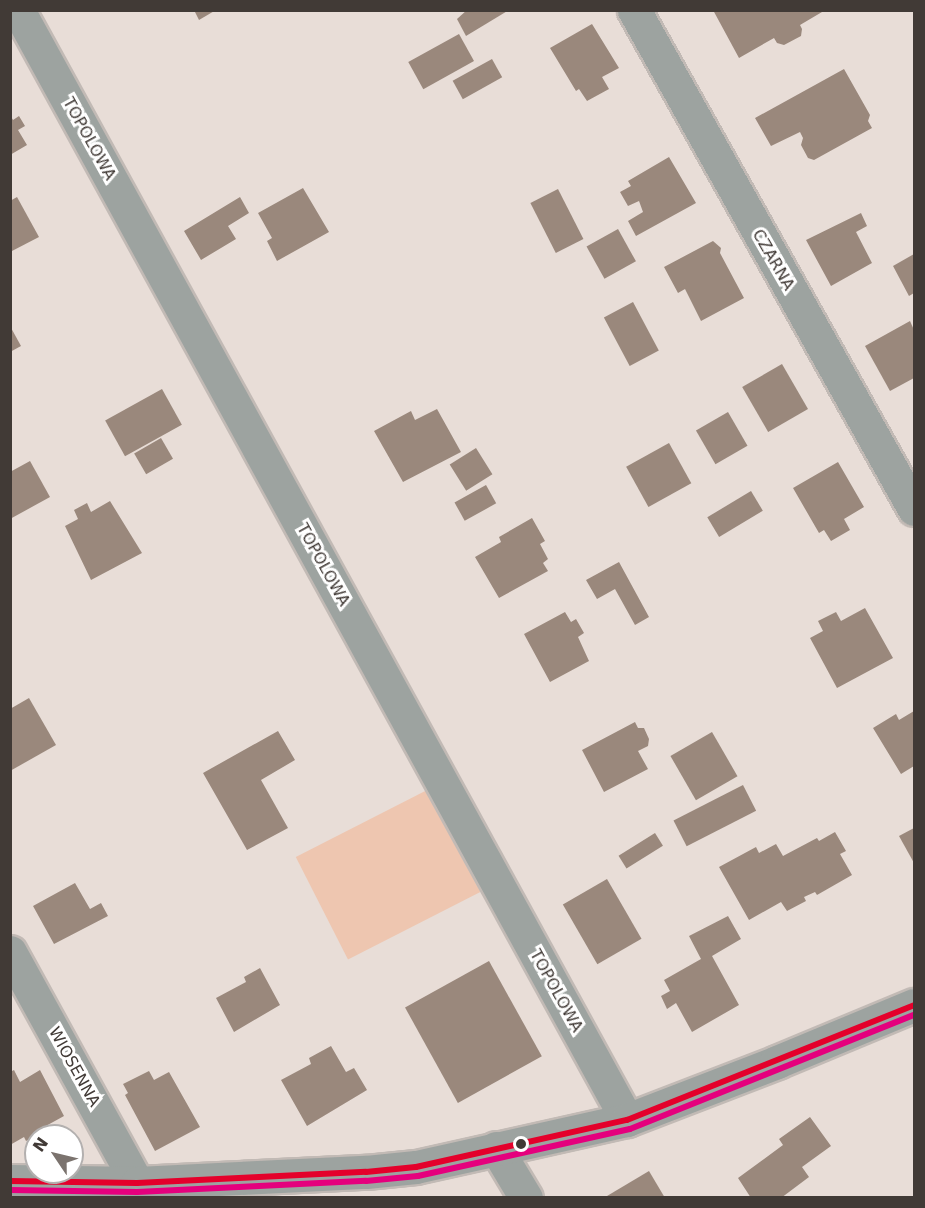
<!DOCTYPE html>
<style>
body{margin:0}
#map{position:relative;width:925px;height:1208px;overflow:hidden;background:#e8ddd7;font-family:"DejaVu Sans",sans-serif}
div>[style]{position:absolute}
.green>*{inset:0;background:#eec6b0;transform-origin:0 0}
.building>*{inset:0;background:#9a887c;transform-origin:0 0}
.roads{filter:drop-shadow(2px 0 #c2bab5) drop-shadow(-2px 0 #c2bab5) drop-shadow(0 2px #c2bab5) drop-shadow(0 -2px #c2bab5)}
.street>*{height:33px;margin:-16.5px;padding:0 16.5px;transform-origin:16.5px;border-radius:16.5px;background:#9da3a0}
.bus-1>*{height:6px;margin:-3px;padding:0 3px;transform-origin:3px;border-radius:3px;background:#e4002b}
.bus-2>*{height:6px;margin:-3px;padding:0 3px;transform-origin:3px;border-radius:3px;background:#e5007d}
.dots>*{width:16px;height:16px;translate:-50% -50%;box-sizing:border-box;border:3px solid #fff;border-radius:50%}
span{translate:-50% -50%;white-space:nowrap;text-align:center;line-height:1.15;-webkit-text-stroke:6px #fff;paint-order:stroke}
.street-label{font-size:16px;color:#413a36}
.frame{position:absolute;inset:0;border:12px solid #413a36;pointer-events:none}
.north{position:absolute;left:24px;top:1124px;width:60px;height:60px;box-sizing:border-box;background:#fff;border:2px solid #b3b0af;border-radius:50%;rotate:305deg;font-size:16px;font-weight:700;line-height:24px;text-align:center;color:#413a36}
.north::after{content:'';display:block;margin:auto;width:21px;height:27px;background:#7b736e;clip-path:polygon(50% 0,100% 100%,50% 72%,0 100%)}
</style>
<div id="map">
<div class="green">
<i style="left:433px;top:787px;width:115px;height:154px;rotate:63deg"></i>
</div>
<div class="building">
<i style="clip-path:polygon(194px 10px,216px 10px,199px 20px)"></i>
<i style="clip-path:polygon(467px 10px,509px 10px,466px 36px,457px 19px)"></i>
<i style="clip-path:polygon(713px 10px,821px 10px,822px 12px,800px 25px,802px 29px,801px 36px,784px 45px,777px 43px,774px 38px,739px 58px)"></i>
<i style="clip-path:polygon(592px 24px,619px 68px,602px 77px,609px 89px,587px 101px,579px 89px,576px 91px,550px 48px)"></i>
<i style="left:459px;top:34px;width:31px;height:58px;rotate:61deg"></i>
<i style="left:492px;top:59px;width:21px;height:45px;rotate:61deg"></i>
<i style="clip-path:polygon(844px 69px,870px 115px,868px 121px,872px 128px,814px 160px,808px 158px,801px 145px,803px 138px,800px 132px,771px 146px,755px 118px)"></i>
<i style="clip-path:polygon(10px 115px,13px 120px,19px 116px,25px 126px,18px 130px,27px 145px,10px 155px)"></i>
<i style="clip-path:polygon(669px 157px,696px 203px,636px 236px,628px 221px,643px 212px,639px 201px,628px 206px,620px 192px,631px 186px,628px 181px)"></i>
<i style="clip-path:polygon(303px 188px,329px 232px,277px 261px,267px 241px,272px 238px,258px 213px)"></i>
<i style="left:558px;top:189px;width:56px;height:31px;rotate:63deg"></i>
<i style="clip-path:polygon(17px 197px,39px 237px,10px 252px,10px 201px)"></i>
<i style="clip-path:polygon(240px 197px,249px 213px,228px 226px,236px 239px,201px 260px,184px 231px)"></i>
<i style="clip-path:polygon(861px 213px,867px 226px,856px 232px,872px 263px,831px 286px,806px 240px)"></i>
<i style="left:618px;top:229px;width:37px;height:36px;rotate:61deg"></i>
<i style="clip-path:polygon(713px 241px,721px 248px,720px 253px,744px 298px,701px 321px,685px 289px,678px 293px,664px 267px)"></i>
<i style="clip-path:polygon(914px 254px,914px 293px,909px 296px,893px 266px)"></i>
<i style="left:633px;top:302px;width:55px;height:33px;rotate:62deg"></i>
<i style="clip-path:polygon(910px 321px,914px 330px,914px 378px,890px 391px,865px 346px)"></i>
<i style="clip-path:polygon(10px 326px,21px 346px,10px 352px)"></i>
<i style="left:782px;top:364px;width:52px;height:46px;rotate:60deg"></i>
<i style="left:162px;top:389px;width:41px;height:65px;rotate:61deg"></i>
<i style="clip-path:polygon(437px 409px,461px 452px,403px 482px,374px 431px,411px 411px,415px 420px)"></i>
<i style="left:728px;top:412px;width:39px;height:37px;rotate:60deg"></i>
<i style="left:161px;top:438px;width:24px;height:31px;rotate:60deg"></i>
<i style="left:669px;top:443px;width:46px;height:49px;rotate:61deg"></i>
<i style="left:476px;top:448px;width:31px;height:31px;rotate:58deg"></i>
<i style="clip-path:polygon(30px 461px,50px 497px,10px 519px,10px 472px)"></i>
<i style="clip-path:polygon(838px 462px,864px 507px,844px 519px,850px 530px,831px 541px,824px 530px,819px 533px,793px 488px)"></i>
<i style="left:486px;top:485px;width:21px;height:36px;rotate:61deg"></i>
<i style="left:751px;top:491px;width:23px;height:51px;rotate:59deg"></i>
<i style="clip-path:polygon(110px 501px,142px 553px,91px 580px,65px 526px,78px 519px,74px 510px,87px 503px,91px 512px)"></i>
<i style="clip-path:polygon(532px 518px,545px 541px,540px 544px,548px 559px,543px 563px,548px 571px,499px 598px,475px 557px,501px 542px,499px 537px)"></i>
<i style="clip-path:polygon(619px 562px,649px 617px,635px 625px,615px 589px,597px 599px,586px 580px)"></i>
<i style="clip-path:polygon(865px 608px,893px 658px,837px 688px,810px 638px,823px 631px,818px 621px,836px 612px,841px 621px)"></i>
<i style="clip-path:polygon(565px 612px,571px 622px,576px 619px,584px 633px,578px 637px,589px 661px,550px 682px,524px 634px)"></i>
<i style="clip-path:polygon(29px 698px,56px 745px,10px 771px,10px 709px)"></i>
<i style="clip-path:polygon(914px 711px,914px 766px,901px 774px,873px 728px,896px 714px,899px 720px)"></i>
<i style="clip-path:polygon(635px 722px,638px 728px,644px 728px,649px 739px,648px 746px,638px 751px,648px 769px,604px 792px,582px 750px)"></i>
<i style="clip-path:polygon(278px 731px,295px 760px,261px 780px,288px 828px,247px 850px,203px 773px)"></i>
<i style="left:712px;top:732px;width:51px;height:48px;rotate:60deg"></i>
<i style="left:743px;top:785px;width:29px;height:78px;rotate:63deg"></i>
<i style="clip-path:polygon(914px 828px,914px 863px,899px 836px)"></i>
<i style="clip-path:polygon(835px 832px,846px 851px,840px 854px,852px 875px,817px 895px,815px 892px,804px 897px,806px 901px,787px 911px,781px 902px,749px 920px,719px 867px,756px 847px,759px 853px,776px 844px,783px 856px,817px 838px,819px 841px)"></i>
<i style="left:655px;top:833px;width:15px;height:43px;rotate:58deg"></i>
<i style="left:607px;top:879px;width:69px;height:51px;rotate:60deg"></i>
<i style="clip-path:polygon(75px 883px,90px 909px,101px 903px,108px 916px,54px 944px,33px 906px)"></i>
<i style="clip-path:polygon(728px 916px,741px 939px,712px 956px,739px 1005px,692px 1032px,676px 1003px,667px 1009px,661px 996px,670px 991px,664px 980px,701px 959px,689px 936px)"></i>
<i style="left:489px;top:961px;width:109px;height:96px;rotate:61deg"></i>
<i style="clip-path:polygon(260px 968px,280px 1005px,234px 1032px,216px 998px,246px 982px,244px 977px)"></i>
<i style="clip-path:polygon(331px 1046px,346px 1072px,354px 1068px,367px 1090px,307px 1126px,281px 1080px,311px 1064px,309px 1058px)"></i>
<i style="clip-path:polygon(14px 1070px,20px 1082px,40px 1070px,64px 1116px,44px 1127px,46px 1131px,26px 1141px,24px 1137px,10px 1145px,10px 1072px)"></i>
<i style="clip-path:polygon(149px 1071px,154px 1080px,169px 1072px,200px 1127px,155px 1151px,125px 1095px,128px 1093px,123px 1084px)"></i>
<i style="clip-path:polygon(810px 1117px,831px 1146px,802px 1167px,809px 1177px,781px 1198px,751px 1198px,738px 1178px,783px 1145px,779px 1139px)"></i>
<i style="clip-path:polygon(649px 1171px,665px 1198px,608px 1198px,607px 1196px)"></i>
</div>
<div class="roads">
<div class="street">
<i style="left:18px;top:10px;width:1266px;rotate:61.25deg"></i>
<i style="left:634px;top:10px;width:572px;rotate:60.7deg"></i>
<i style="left:10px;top:952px;width:264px;rotate:61.2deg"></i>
<i style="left:496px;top:1148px;width:58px;rotate:59deg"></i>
<i style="left:10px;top:1181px;width:127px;rotate:0.9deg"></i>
<i style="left:137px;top:1183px;width:229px;rotate:-2.8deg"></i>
<i style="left:366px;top:1172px;width:50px;rotate:-5.7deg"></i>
<i style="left:416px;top:1167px;width:216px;rotate:-12.6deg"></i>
<i style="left:627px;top:1120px;width:161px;rotate:-21.1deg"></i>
<i style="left:777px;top:1062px;width:148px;rotate:-22.6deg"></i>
</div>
</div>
<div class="bus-1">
<i style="left:10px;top:1181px;width:127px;rotate:0.9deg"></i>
<i style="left:137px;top:1183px;width:229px;rotate:-2.8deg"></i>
<i style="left:366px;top:1172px;width:50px;rotate:-5.7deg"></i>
<i style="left:416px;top:1167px;width:216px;rotate:-12.6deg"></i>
<i style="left:627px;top:1120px;width:309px;rotate:-21.8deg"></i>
</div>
<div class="bus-2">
<i style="left:10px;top:1190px;width:127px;rotate:0.9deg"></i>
<i style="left:137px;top:1192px;width:229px;rotate:-2.8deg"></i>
<i style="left:366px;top:1181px;width:52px;rotate:-5.5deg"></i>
<i style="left:418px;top:1176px;width:217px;rotate:-12.5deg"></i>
<i style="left:630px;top:1129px;width:306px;rotate:-21.9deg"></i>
</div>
<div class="dots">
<i style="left:521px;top:1144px;background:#413a36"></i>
</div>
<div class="street-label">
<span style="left:89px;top:139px;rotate:61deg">TOPOLOWA</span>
<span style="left:773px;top:260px;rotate:60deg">CZARNA</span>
<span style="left:323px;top:565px;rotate:61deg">TOPOLOWA</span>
<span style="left:556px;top:991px;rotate:61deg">TOPOLOWA</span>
<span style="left:74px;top:1067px;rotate:61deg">WIOSENNA</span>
</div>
<div class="frame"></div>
<div class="north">N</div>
</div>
